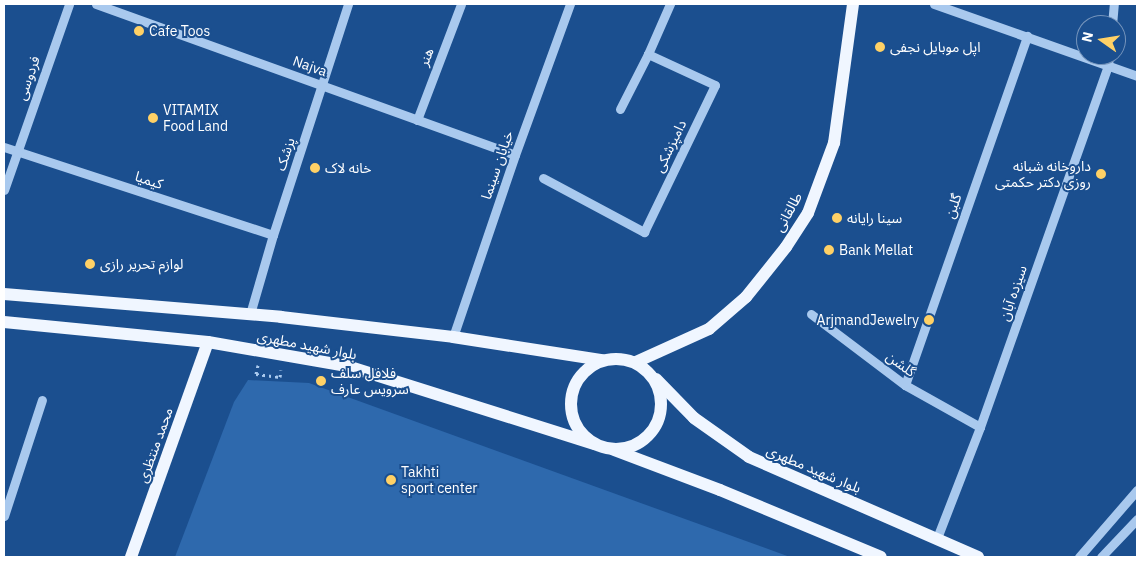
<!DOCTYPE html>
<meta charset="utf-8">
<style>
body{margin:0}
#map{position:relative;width:1141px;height:561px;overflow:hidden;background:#1b4f8f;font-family:"IBM Plex Sans","Noto Sans Arabic",sans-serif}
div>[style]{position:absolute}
.green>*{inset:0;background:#2e69ad}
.path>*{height:3px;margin-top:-1.5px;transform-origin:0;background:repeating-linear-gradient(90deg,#a9c9ee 0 2.5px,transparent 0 6.5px)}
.minor>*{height:9px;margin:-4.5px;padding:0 4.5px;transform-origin:4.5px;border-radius:4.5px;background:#a9c9ee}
.major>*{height:12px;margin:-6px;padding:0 6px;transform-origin:6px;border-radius:6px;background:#f0f6ff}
.major>.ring{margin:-6px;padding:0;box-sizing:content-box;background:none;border:12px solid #f0f6ff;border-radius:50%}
.dots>*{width:14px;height:14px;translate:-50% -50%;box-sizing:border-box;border:2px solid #1b4f8f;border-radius:50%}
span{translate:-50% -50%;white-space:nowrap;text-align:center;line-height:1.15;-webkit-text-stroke:4px #1b4f8f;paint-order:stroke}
.poi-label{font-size:14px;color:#fff}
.left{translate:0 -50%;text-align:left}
.right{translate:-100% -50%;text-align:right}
.street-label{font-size:14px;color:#fff}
.frame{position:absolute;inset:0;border:5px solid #fff;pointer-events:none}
.north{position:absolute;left:1076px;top:15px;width:50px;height:50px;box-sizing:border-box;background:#1b4f8f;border:1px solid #7695bc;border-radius:50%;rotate:283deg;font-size:14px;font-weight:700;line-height:20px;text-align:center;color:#fff}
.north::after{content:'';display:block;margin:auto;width:18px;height:22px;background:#ffd166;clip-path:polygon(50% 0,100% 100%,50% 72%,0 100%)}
</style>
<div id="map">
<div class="green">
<i style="clip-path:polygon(248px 380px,309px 383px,790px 557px,175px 557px,234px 402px)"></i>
</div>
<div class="path">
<i style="left:258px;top:365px;width:9px;rotate:103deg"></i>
<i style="left:256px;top:374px;width:24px;rotate:7deg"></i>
<i style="left:280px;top:377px;width:7px;rotate:-82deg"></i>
</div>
<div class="minor">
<i style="left:96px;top:4px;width:445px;rotate:19.8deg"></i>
<i style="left:934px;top:4px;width:215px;rotate:19.5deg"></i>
<i style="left:1112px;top:25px;width:21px;rotate:-85deg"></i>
<i style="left:620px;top:109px;width:62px;rotate:-63deg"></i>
<i style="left:417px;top:120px;width:124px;rotate:-69.2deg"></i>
<i style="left:4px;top:147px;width:283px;rotate:18.1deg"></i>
<i style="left:543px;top:178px;width:115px;rotate:28.1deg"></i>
<i style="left:644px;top:232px;width:163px;rotate:-64.2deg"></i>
<i style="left:715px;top:85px;width:74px;rotate:-155.2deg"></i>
<i style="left:648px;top:54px;width:55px;rotate:-66.3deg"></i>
<i style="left:4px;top:190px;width:197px;rotate:-70.7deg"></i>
<i style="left:250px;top:314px;width:82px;rotate:-73.8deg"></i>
<i style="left:273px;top:235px;width:243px;rotate:-72deg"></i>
<i style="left:811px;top:314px;width:118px;rotate:37.1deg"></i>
<i style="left:905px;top:385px;width:86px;rotate:29.2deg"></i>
<i style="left:453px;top:337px;width:192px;rotate:-71.2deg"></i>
<i style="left:515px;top:155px;width:161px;rotate:-70deg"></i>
<i style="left:905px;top:385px;width:370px;rotate:-70.7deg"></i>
<i style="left:4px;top:516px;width:122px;rotate:-71.9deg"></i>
<i style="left:937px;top:538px;width:119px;rotate:-68.8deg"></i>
<i style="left:980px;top:427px;width:383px;rotate:-70.5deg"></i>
<i style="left:1108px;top:66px;width:11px;rotate:-85deg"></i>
<i style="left:1079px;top:557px;width:89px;rotate:-49.1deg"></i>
<i style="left:1101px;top:557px;width:52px;rotate:-46.5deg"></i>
</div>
<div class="major">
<i style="left:4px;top:294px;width:278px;rotate:4.7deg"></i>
<i style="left:281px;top:317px;width:173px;rotate:6.6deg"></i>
<i style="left:453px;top:337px;width:151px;rotate:8.8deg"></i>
<i style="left:4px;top:322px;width:205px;rotate:5.6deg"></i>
<i style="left:208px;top:342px;width:141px;rotate:9.8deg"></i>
<i style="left:347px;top:366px;width:260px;rotate:17.5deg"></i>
<i class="ring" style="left:571px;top:359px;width:78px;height:78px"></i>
<i style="left:636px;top:362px;width:80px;rotate:-24.3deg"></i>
<i style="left:709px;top:329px;width:49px;rotate:-40.9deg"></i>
<i style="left:746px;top:297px;width:64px;rotate:-51.3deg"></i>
<i style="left:786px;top:247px;width:40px;rotate:-57.1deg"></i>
<i style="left:808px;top:213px;width:75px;rotate:-69.6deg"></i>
<i style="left:834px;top:143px;width:140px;rotate:-82.2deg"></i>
<i style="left:656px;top:379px;width:54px;rotate:45.7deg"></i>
<i style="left:694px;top:418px;width:67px;rotate:35.3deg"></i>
<i style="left:749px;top:457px;width:250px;rotate:23.6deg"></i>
<i style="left:614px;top:450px;width:113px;rotate:20.7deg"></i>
<i style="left:720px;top:490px;width:174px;rotate:22.6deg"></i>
<i style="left:131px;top:557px;width:228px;rotate:-70.3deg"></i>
</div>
<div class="dots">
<i style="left:139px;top:31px;background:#ffd166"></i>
<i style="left:880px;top:47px;background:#ffd166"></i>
<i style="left:153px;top:118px;background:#ffd166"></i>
<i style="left:315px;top:168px;background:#ffd166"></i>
<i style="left:1101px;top:174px;background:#ffd166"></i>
<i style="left:837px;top:218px;background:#ffd166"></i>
<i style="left:829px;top:250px;background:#ffd166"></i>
<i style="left:90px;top:264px;background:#ffd166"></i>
<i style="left:929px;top:320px;background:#ffd166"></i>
<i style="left:321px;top:381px;background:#ffd166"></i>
<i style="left:391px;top:480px;background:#ffd166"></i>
</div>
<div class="poi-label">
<span class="left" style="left:149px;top:31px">Cafe Toos</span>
<span class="left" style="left:890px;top:47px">اپل موبایل نجفی</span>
<span class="left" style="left:163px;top:118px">VITAMIX<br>Food Land</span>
<span class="right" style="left:1091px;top:174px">داروخانه شبانه<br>روزی دکتر حکمتی</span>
<span class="left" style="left:325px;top:168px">خانه لاک</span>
<span class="left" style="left:847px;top:218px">سینا رایانه</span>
<span class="left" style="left:839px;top:250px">Bank Mellat</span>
<span class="left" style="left:100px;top:264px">لوازم تحریر رازی</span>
<span class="right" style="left:919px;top:320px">ArjmandJewelry</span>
<span class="left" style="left:331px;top:381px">فلافل سلف<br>سرویس عارف</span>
<span class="left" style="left:401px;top:480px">Takhti<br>sport center</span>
</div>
<div class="street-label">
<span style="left:426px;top:57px;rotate:-69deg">هنر</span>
<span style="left:310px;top:66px;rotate:20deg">Najva</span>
<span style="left:28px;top:78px;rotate:-71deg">فردوسی</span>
<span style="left:670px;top:146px;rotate:-64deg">دامپزشکی</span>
<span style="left:285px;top:154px;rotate:-72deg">پزشک</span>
<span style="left:497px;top:165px;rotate:-71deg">خیابان سینما</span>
<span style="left:149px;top:180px;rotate:18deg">کیمیا</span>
<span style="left:953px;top:206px;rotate:-71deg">گلبن</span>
<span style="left:788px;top:212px;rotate:-61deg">طالقانی</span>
<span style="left:1013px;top:293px;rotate:-71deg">سیزده آبان</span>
<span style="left:307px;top:345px;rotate:11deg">بلوار شهید مطهری</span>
<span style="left:901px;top:364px;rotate:36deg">گلشن</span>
<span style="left:155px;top:445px;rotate:-70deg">محمد منتظری</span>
<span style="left:814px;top:469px;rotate:23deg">بلوار شهید مطهری</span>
</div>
<div class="frame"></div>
<div class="north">N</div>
</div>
